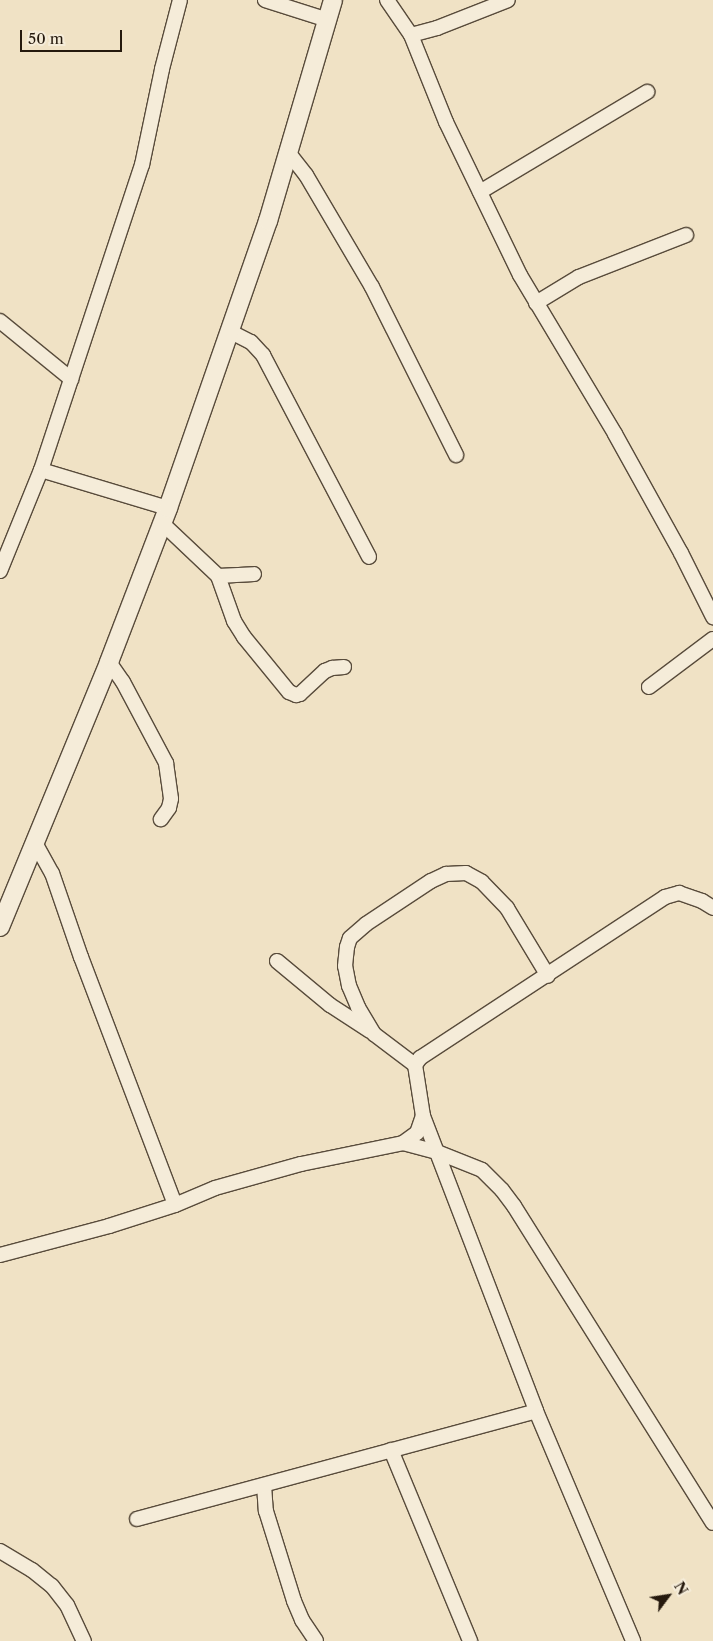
<!DOCTYPE html>
<style>
body{margin:0}
#map{position:relative;width:713px;height:1641px;overflow:hidden;background:#f0e2c5;font-family:"Libre Caslon Text",serif}
div>[style]{position:absolute}
.roads{filter:drop-shadow(1px 0 #584b3b) drop-shadow(-1px 0 #584b3b) drop-shadow(0 1px #584b3b) drop-shadow(0 -1px #584b3b)}
.minor>*{height:14px;margin:-7px;padding:0 7px;transform-origin:7px;border-radius:7px;background:#f5ecd9}
.tertiary>*{height:18px;margin:-9px;padding:0 9px;transform-origin:9px;border-radius:9px;background:#f5ecd9}
span{translate:-50% -50%;white-space:nowrap;text-align:center;line-height:1.15;-webkit-text-stroke:4px #f5ecd9;paint-order:stroke}
.north{position:absolute;left:643px;top:1571px;width:50px;height:50px;-webkit-text-stroke:4px #f5ecd9;paint-order:stroke;rotate:59deg;font-size:14px;font-weight:700;line-height:20px;text-align:center;color:#25190d}
.north::after{content:'';display:block;margin:auto;width:18px;height:22px;background:#25190d;clip-path:polygon(50% 0,100% 100%,50% 72%,0 100%)}
.scale{position:absolute;left:20px;top:30px;width:102px;height:22px;box-sizing:border-box;border:2px solid #25190d;border-top:0;padding-left:6px;font-size:15px;line-height:18px;white-space:nowrap;color:#25190d;-webkit-text-stroke:4px #f5ecd9;paint-order:stroke}
</style>
<div id="map">
<div class="roads">
<div class="minor">
<i style="left:265px;top:0;width:66px;rotate:17.6deg"></i>
<i style="left:387px;top:0;width:42px;rotate:55.6deg"></i>
<i style="left:411px;top:35px;width:94px;rotate:68.1deg"></i>
<i style="left:446px;top:122px;width:170px;rotate:64.2deg"></i>
<i style="left:520px;top:275px;width:185px;rotate:59.1deg"></i>
<i style="left:615px;top:434px;width:136px;rotate:61deg"></i>
<i style="left:681px;top:553px;width:72px;rotate:63.4deg"></i>
<i style="left:411px;top:35px;width:27px;rotate:-15deg"></i>
<i style="left:437px;top:28px;width:76px;rotate:-21.5deg"></i>
<i style="left:288px;top:152px;width:29px;rotate:52deg"></i>
<i style="left:306px;top:175px;width:130px;rotate:59.5deg"></i>
<i style="left:372px;top:287px;width:188px;rotate:63.4deg"></i>
<i style="left:480px;top:192px;width:195px;rotate:-30.9deg"></i>
<i style="left:536px;top:303px;width:50px;rotate:-31.2deg"></i>
<i style="left:579px;top:277px;width:115px;rotate:-21.4deg"></i>
<i style="left:0;top:321px;width:92px;rotate:39.2deg"></i>
<i style="left:231px;top:332px;width:22px;rotate:27deg"></i>
<i style="left:251px;top:342px;width:18px;rotate:47deg"></i>
<i style="left:263px;top:355px;width:228px;rotate:62.3deg"></i>
<i style="left:41px;top:470px;width:133px;rotate:16.7deg"></i>
<i style="left:162px;top:523px;width:77px;rotate:43.4deg"></i>
<i style="left:218px;top:576px;width:48px;rotate:70.4deg"></i>
<i style="left:234px;top:621px;width:19px;rotate:58deg"></i>
<i style="left:244px;top:637px;width:71px;rotate:50.7deg"></i>
<i style="left:289px;top:692px;width:8px;rotate:23deg"></i>
<i style="left:296px;top:695px;width:4px;rotate:-14deg"></i>
<i style="left:300px;top:694px;width:34px;rotate:-43deg"></i>
<i style="left:325px;top:671px;width:8px;rotate:-23deg"></i>
<i style="left:332px;top:668px;width:12px;rotate:-5deg"></i>
<i style="left:0;top:571px;width:109px;rotate:-67.9deg"></i>
<i style="left:41px;top:470px;width:321px;rotate:-71.7deg"></i>
<i style="left:142px;top:165px;width:98px;rotate:-78.2deg"></i>
<i style="left:162px;top:69px;width:71px;rotate:-75.4deg"></i>
<i style="left:218px;top:576px;width:36px;rotate:-3deg"></i>
<i style="left:109px;top:662px;width:24px;rotate:55deg"></i>
<i style="left:123px;top:682px;width:92px;rotate:62deg"></i>
<i style="left:166px;top:763px;width:36px;rotate:82deg"></i>
<i style="left:171px;top:799px;width:9px;rotate:103deg"></i>
<i style="left:169px;top:808px;width:14px;rotate:126deg"></i>
<i style="left:649px;top:687px;width:80px;rotate:-36.9deg"></i>
<i style="left:34px;top:841px;width:37px;rotate:61deg"></i>
<i style="left:52px;top:873px;width:89px;rotate:71deg"></i>
<i style="left:81px;top:957px;width:265px;rotate:69.2deg"></i>
<i style="left:175px;top:1205px;width:43px;rotate:-23deg"></i>
<i style="left:215px;top:1188px;width:89px;rotate:-15.6deg"></i>
<i style="left:301px;top:1164px;width:104px;rotate:-11.6deg"></i>
<i style="left:403px;top:1143px;width:17px;rotate:-36deg"></i>
<i style="left:417px;top:1133px;width:18px;rotate:-71deg"></i>
<i style="left:423px;top:1116px;width:52px;rotate:-98.9deg"></i>
<i style="left:415px;top:1065px;width:9px;rotate:-54deg"></i>
<i style="left:420px;top:1058px;width:293px;rotate:-33.3deg"></i>
<i style="left:665px;top:897px;width:15px;rotate:-16deg"></i>
<i style="left:679px;top:893px;width:24px;rotate:19deg"></i>
<i style="left:702px;top:901px;width:13px;rotate:32deg"></i>
<i style="left:277px;top:961px;width:69px;rotate:39.7deg"></i>
<i style="left:330px;top:1005px;width:48px;rotate:33deg"></i>
<i style="left:415px;top:1065px;width:51px;rotate:-142.9deg"></i>
<i style="left:374px;top:1034px;width:31px;rotate:-121deg"></i>
<i style="left:358px;top:1007px;width:23px;rotate:-113deg"></i>
<i style="left:349px;top:986px;width:20px;rotate:-101deg"></i>
<i style="left:345px;top:966px;width:19px;rotate:-84deg"></i>
<i style="left:347px;top:947px;width:9px;rotate:-72deg"></i>
<i style="left:350px;top:938px;width:21px;rotate:-41deg"></i>
<i style="left:366px;top:924px;width:78px;rotate:-33.5deg"></i>
<i style="left:431px;top:881px;width:17px;rotate:-25deg"></i>
<i style="left:446px;top:874px;width:20px;rotate:-3deg"></i>
<i style="left:466px;top:873px;width:18px;rotate:29deg"></i>
<i style="left:482px;top:882px;width:36px;rotate:46deg"></i>
<i style="left:507px;top:908px;width:79px;rotate:58.9deg"></i>
<i style="left:423px;top:1116px;width:316px;rotate:69deg"></i>
<i style="left:536px;top:1411px;width:250px;rotate:67.1deg"></i>
<i style="left:403px;top:1143px;width:35px;rotate:15deg"></i>
<i style="left:437px;top:1152px;width:48px;rotate:21.8deg"></i>
<i style="left:482px;top:1170px;width:28px;rotate:45deg"></i>
<i style="left:502px;top:1190px;width:20px;rotate:53deg"></i>
<i style="left:514px;top:1206px;width:374px;rotate:57.9deg"></i>
<i style="left:0;top:1255px;width:113px;rotate:-14.9deg"></i>
<i style="left:109px;top:1226px;width:69px;rotate:-17.7deg"></i>
<i style="left:391px;top:1450px;width:207px;rotate:67.5deg"></i>
<i style="left:264px;top:1485px;width:26px;rotate:86deg"></i>
<i style="left:266px;top:1511px;width:94px;rotate:72.7deg"></i>
<i style="left:294px;top:1601px;width:21px;rotate:67deg"></i>
<i style="left:302px;top:1620px;width:25px;rotate:56deg"></i>
<i style="left:137px;top:1519px;width:413px;rotate:-15.1deg"></i>
<i style="left:0;top:1551px;width:37px;rotate:31deg"></i>
<i style="left:32px;top:1570px;width:26px;rotate:39deg"></i>
<i style="left:52px;top:1586px;width:24px;rotate:52deg"></i>
<i style="left:67px;top:1605px;width:40px;rotate:65deg"></i>
</div>
<div class="tertiary">
<i style="left:0;top:927px;width:287px;rotate:-67.6deg"></i>
<i style="left:109px;top:662px;width:165px;rotate:-69deg"></i>
<i style="left:168px;top:508px;width:304px;rotate:-70.8deg"></i>
<i style="left:268px;top:221px;width:230px;rotate:-73.6deg"></i>
</div>
</div>
<div class="north">N</div>
<div class="scale">50 m</div>
</div>
